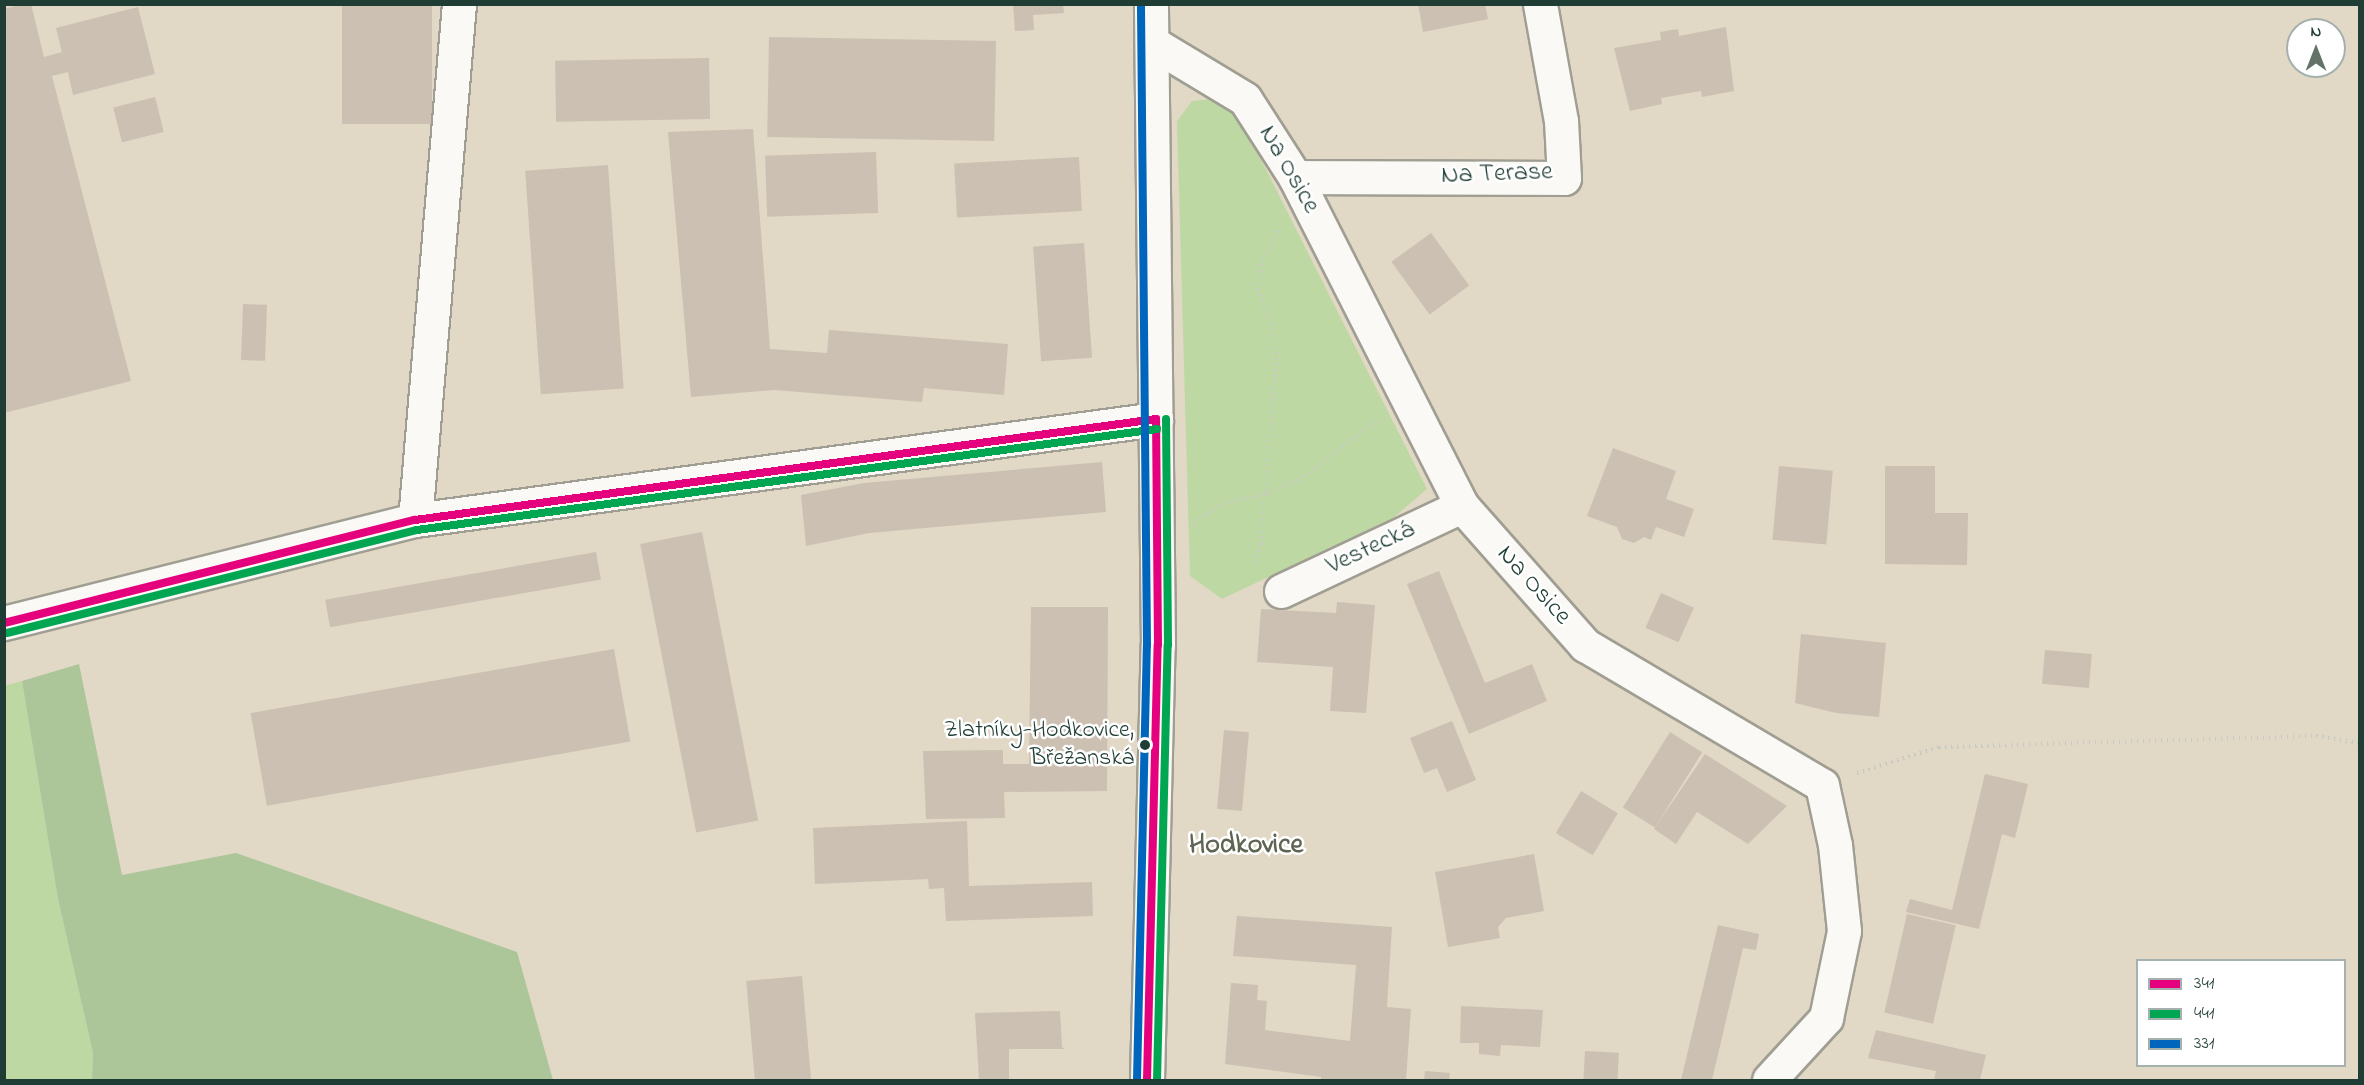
<!DOCTYPE html>
<meta charset="utf-8">
<style>
body{margin:0}
#map{position:relative;width:2364px;height:1085px;overflow:hidden;background:#e1d8c5;font-family:"Indie Flower",sans-serif}
div>[style]{position:absolute}
.green>*{inset:0;background:#bed8a4}
.forest>*{inset:0;background:#acc699}
.building>*{inset:0;background:#ccc0b2;transform-origin:0 0}
.path>*{height:4px;margin-top:-2px;transform-origin:0;background:repeating-linear-gradient(90deg,#c8c9c3 0 1.5px,transparent 0 6px)}
.roads{filter:drop-shadow(2px 0 #a09e92) drop-shadow(-2px 0 #a09e92) drop-shadow(0 2px #a09e92) drop-shadow(0 -2px #a09e92)}
.minor>*{height:33px;margin:-16.5px;padding:0 16.5px;transform-origin:16.5px;border-radius:16.5px;background:#faf9f6}
.bus-1>*{height:8px;margin:-4px;padding:0 4px;transform-origin:4px;border-radius:4px;background:#e5007d}
.bus-2>*{height:8px;margin:-4px;padding:0 4px;transform-origin:4px;border-radius:4px;background:#00a651}
.bus-3>*{height:8px;margin:-4px;padding:0 4px;transform-origin:4px;border-radius:4px;background:#0065bd}
.dots>*{width:16px;height:16px;translate:-50% -50%;box-sizing:border-box;border:3px solid #fff;border-radius:50%}
span{translate:-50% -50%;white-space:nowrap;text-align:center;line-height:1.15;-webkit-text-stroke:5px #fff;paint-order:stroke}
.bus-label{font-size:24px;color:#1f3d34}
.right{translate:-100% -50%;text-align:right}
.street-label{font-size:26px;color:#1f3d34}
.quarter-label{font-size:28px;color:#5e6452;font-weight:700}
.frame{position:absolute;inset:0;border:6px solid #1f3d34;pointer-events:none}
.legend{position:absolute;left:2136px;top:959px;width:210px;height:108px;box-sizing:border-box;background:#fff;border:2px solid #a5b1ae;margin:0;padding:8px 10px;list-style:none;font-size:18px;color:#1f3d34}
.legend li{display:flex;align-items:center;gap:12px;height:30px}
.legend b{width:30px;border:2px solid #a5b1ae}
.north{position:absolute;left:2286px;top:18px;width:60px;height:60px;box-sizing:border-box;background:#fff;border:2px solid #a5b1ae;border-radius:50%;rotate:0deg;font-size:16px;font-weight:700;line-height:24px;text-align:center;color:#1f3d34}
.north::after{content:'';display:block;margin:auto;width:21px;height:27px;background:#637367;clip-path:polygon(50% 0,100% 100%,50% 72%,0 100%)}
</style>
<div id="map">
<div class="green">
<i style="clip-path:polygon(1213px 99px,1241px 120px,1427px 489px,1393px 518px,1222px 599px,1190px 576px,1177px 121px,1192px 101px)"></i>
<i style="clip-path:polygon(22px 681px,58px 899px,93px 1053px,92px 1080px,5px 1080px,4px 686px)"></i>
</div>
<div class="forest">
<i style="clip-path:polygon(79px 664px,122px 875px,236px 853px,517px 952px,553px 1080px,92px 1080px,93px 1053px,58px 899px,22px 681px)"></i>
</div>
<div class="building">
<i style="clip-path:polygon(22px 4px,31px 4px,44px 57px,62px 52px,56px 28px,138px 7px,155px 74px,73px 95px,68px 72px,52px 76px,131px 381px,4px 413px,4px 9px)"></i>
<i style="left:342px;top:4px;width:90px;height:120px"></i>
<i style="clip-path:polygon(1013px 4px,1063px 4px,1064px 13px,1033px 15px,1034px 30px,1015px 31px)"></i>
<i style="clip-path:polygon(1418px 4px,1485px 4px,1488px 19px,1423px 32px)"></i>
<i style="clip-path:polygon(1726px 27px,1734px 91px,1702px 97px,1701px 91px,1661px 98px,1662px 104px,1630px 111px,1614px 48px,1661px 40px,1660px 32px,1678px 29px,1679px 36px)"></i>
<i style="left:769px;top:37px;width:227px;height:100px;rotate:1deg"></i>
<i style="left:709px;top:58px;width:61px;height:154px;rotate:89deg"></i>
<i style="left:155px;top:97px;width:36px;height:43px;rotate:76deg"></i>
<i style="clip-path:polygon(753px 129px,770px 349px,827px 353px,829px 330px,1008px 344px,1004px 395px,924px 388px,922px 402px,774px 390px,691px 397px,668px 132px)"></i>
<i style="left:876px;top:152px;width:61px;height:111px;rotate:88deg"></i>
<i style="left:1079px;top:157px;width:54px;height:125px;rotate:87deg"></i>
<i style="left:608px;top:165px;width:224px;height:83px;rotate:86deg"></i>
<i style="left:1431px;top:233px;width:65px;height:49px;rotate:54deg"></i>
<i style="left:1084px;top:243px;width:115px;height:51px;rotate:86deg"></i>
<i style="left:243px;top:304px;width:24px;height:56px;rotate:2deg"></i>
<i style="clip-path:polygon(1613px 448px,1676px 471px,1666px 499px,1694px 509px,1684px 537px,1656px 527px,1651px 540px,1644px 537px,1634px 543px,1622px 539px,1617px 527px,1587px 516px)"></i>
<i style="clip-path:polygon(1102px 462px,1106px 512px,869px 533px,806px 546px,801px 495px,864px 483px)"></i>
<i style="left:1779px;top:466px;width:54px;height:74px;rotate:5deg"></i>
<i style="clip-path:polygon(1885px 466px,1935px 466px,1935px 513px,1968px 513px,1967px 565px,1885px 564px)"></i>
<i style="left:702px;top:532px;width:294px;height:63px;rotate:79deg"></i>
<i style="left:596px;top:552px;width:28px;height:275px;rotate:80deg"></i>
<i style="clip-path:polygon(1439px 571px,1485px 683px,1532px 664px,1547px 701px,1469px 734px,1407px 584px)"></i>
<i style="left:1661px;top:593px;width:36px;height:38px;rotate:24deg"></i>
<i style="clip-path:polygon(1337px 602px,1375px 605px,1366px 713px,1330px 711px,1333px 667px,1257px 662px,1261px 609px,1336px 613px)"></i>
<i style="clip-path:polygon(1031px 607px,1108px 607px,1107px 791px,1004px 792px,1005px 818px,926px 819px,923px 751px,1003px 750px,1003px 764px,1029px 764px)"></i>
<i style="clip-path:polygon(1801px 634px,1886px 643px,1879px 717px,1836px 713px,1795px 703px)"></i>
<i style="left:614px;top:649px;width:94px;height:369px;rotate:80deg"></i>
<i style="left:2045px;top:650px;width:47px;height:34px;rotate:5deg"></i>
<i style="clip-path:polygon(1452px 721px,1476px 780px,1447px 792px,1437px 768px,1424px 773px,1410px 738px)"></i>
<i style="left:1224px;top:730px;width:25px;height:79px;rotate:5deg"></i>
<i style="left:1670px;top:732px;width:38px;height:89px;rotate:32deg"></i>
<i style="clip-path:polygon(1705px 754px,1787px 806px,1748px 844px,1697px 812px,1676px 844px,1654px 829px)"></i>
<i style="clip-path:polygon(1985px 774px,2028px 784px,2015px 838px,2002px 834px,1979px 929px,1906px 912px,1910px 899px,1952px 910px)"></i>
<i style="left:1581px;top:791px;width:43px;height:49px;rotate:31deg"></i>
<i style="clip-path:polygon(967px 821px,969px 886px,1092px 882px,1093px 916px,946px 921px,944px 888px,929px 889px,928px 879px,815px 884px,813px 828px)"></i>
<i style="clip-path:polygon(1534px 854px,1544px 911px,1506px 918px,1498px 927px,1500px 938px,1448px 947px,1435px 872px)"></i>
<i style="left:1907px;top:914px;width:50px;height:101px;rotate:13deg"></i>
<i style="clip-path:polygon(1237px 916px,1392px 927px,1387px 1007px,1411px 1009px,1406px 1080px,1321px 1080px,1321px 1077px,1225px 1064px,1231px 983px,1258px 985px,1257px 1000px,1267px 1001px,1265px 1030px,1350px 1041px,1356px 965px,1233px 956px)"></i>
<i style="clip-path:polygon(1718px 925px,1759px 934px,1756px 950px,1743px 948px,1712px 1080px,1681px 1080px)"></i>
<i style="left:802px;top:976px;width:104px;height:56px;rotate:85deg"></i>
<i style="clip-path:polygon(1461px 1006px,1543px 1010px,1540px 1047px,1501px 1045px,1500px 1056px,1479px 1054px,1479px 1043px,1460px 1043px)"></i>
<i style="clip-path:polygon(1060px 1011px,1062px 1047px,1065px 1049px,1009px 1049px,1009px 1080px,979px 1080px,975px 1013px)"></i>
<i style="clip-path:polygon(1876px 1030px,1986px 1055px,1980px 1080px,1934px 1080px,1936px 1071px,1868px 1058px)"></i>
<i style="left:1585px;top:1051px;width:34px;height:29px;rotate:3deg"></i>
<i style="clip-path:polygon(1425px 1071px,1450px 1073px,1449px 1080px,1424px 1080px)"></i>
</div>
<div class="path">
<i style="left:1194px;top:524px;width:34px;rotate:-36deg"></i>
<i style="left:1222px;top:504px;width:44px;rotate:-13.1deg"></i>
<i style="left:1265px;top:494px;width:37px;rotate:-22deg"></i>
<i style="left:1299px;top:480px;width:100px;rotate:-37.7deg"></i>
<i style="left:1254px;top:563px;width:20px;rotate:-70deg"></i>
<i style="left:1261px;top:544px;width:185px;rotate:-85.3deg"></i>
<i style="left:1276px;top:360px;width:36px;rotate:-98deg"></i>
<i style="left:1271px;top:324px;width:36px;rotate:-111deg"></i>
<i style="left:1258px;top:290px;width:25px;rotate:-83deg"></i>
<i style="left:1261px;top:265px;width:40px;rotate:-65deg"></i>
<i style="left:1857px;top:773px;width:86px;rotate:-17.6deg"></i>
<i style="left:1939px;top:747px;width:377px;rotate:-1.7deg"></i>
<i style="left:2316px;top:736px;width:45px;rotate:9deg"></i>
</div>
<div class="roads">
<div class="minor">
<i style="left:1154px;top:44px;width:106px;rotate:31.1deg"></i>
<i style="left:1245px;top:99px;width:93px;rotate:57.3deg"></i>
<i style="left:1295px;top:177px;width:369px;rotate:63.1deg"></i>
<i style="left:1462px;top:506px;width:186px;rotate:48.5deg"></i>
<i style="left:1585px;top:645px;width:275px;rotate:30.6deg"></i>
<i style="left:1822px;top:785px;width:61px;rotate:77.8deg"></i>
<i style="left:1835px;top:845px;width:86px;rotate:84deg"></i>
<i style="left:1844px;top:931px;width:89px;rotate:101.7deg"></i>
<i style="left:1826px;top:1018px;width:84px;rotate:132.6deg"></i>
<i style="left:1295px;top:177px;width:269px;rotate:0.2deg"></i>
<i style="left:1564px;top:178px;width:57px;rotate:-93deg"></i>
<i style="left:1561px;top:121px;width:119px;rotate:-100.2deg"></i>
<i style="left:415px;top:520px;width:518px;rotate:-85.13deg"></i>
<i style="left:1281px;top:591px;width:200px;rotate:-25.2deg"></i>
<i style="left:4px;top:623px;width:424px;rotate:-14.1deg"></i>
<i style="left:415px;top:520px;width:748px;rotate:-7.76deg"></i>
<i style="left:1147px;top:1080px;width:435px;rotate:-88.6deg"></i>
<i style="left:1158px;top:645px;width:641px;rotate:-90.63deg"></i>
</div>
</div>
<div class="bus-1">
<i style="left:4px;top:623px;width:424px;rotate:-14.1deg"></i>
<i style="left:415px;top:520px;width:748px;rotate:-7.76deg"></i>
<i style="left:1147px;top:1080px;width:435px;rotate:-88.6deg"></i>
<i style="left:1158px;top:645px;width:226px;rotate:-90.5deg"></i>
</div>
<div class="bus-2">
<i style="left:7px;top:633px;width:423px;rotate:-14.1deg"></i>
<i style="left:417px;top:530px;width:747px;rotate:-7.77deg"></i>
<i style="left:1157px;top:1080px;width:435px;rotate:-88.6deg"></i>
<i style="left:1168px;top:645px;width:226px;rotate:-90.5deg"></i>
</div>
<div class="bus-3">
<i style="left:1137px;top:1080px;width:435px;rotate:-88.7deg"></i>
<i style="left:1147px;top:645px;width:641px;rotate:-90.54deg"></i>
</div>
<div class="dots">
<i style="left:1145px;top:745px;background:#1f3d34"></i>
</div>
<div class="bus-label">
<span class="right" style="left:1134px;top:745px">Zlatníky-Hodkovice,<br>Břežanská</span>
</div>
<div class="street-label">
<span style="left:1288px;top:170px;rotate:60deg">Na Osice</span>
<span style="left:1497px;top:175px;rotate:-2deg">Na Terase</span>
<span style="left:1371px;top:549px;rotate:-25deg">Vestecká</span>
<span style="left:1533px;top:586px;rotate:48deg">Na Osice</span>
</div>
<div class="quarter-label">
<span style="left:1246px;top:846px">Hodkovice</span>
</div>
<div class="frame"></div>
<ul class="legend">
<li><b style="height:8px;background:#e5007d"></b>341</li>
<li><b style="height:8px;background:#00a651"></b>441</li>
<li><b style="height:8px;background:#0065bd"></b>331</li>
</ul>
<div class="north">N</div>
</div>
